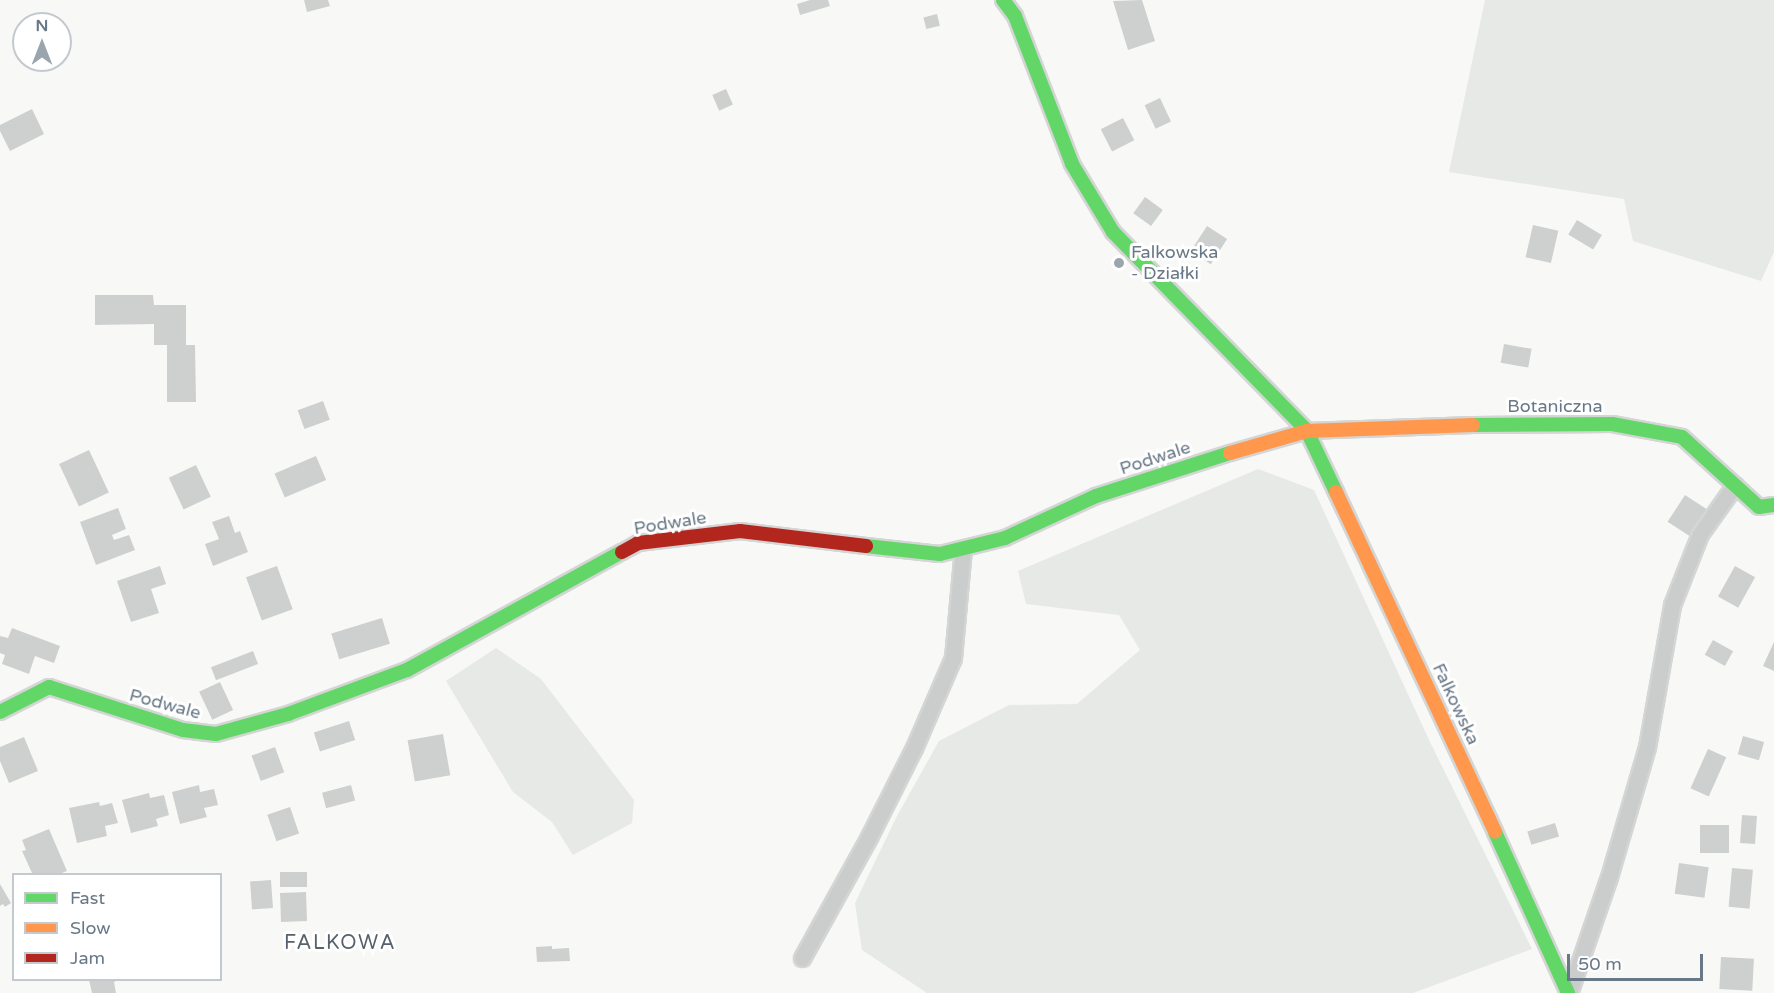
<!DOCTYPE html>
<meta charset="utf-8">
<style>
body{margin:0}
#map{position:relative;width:1774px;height:993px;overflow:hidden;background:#f8f8f7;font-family:"Varela Round",sans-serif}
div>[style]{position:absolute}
.green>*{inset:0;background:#e6e9e5}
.building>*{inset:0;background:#ced0d0;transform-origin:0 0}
.roads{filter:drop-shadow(2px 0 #d4d5d5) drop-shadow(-2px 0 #d4d5d5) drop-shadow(0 2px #d4d5d5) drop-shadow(0 -2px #d4d5d5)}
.street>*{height:15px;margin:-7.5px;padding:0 7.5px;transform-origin:7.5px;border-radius:7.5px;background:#cbcccc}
.fast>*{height:14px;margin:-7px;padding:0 7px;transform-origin:7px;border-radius:7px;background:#63d668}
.slow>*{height:14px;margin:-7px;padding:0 7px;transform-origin:7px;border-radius:7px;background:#ff974d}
.jam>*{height:14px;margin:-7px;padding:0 7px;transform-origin:7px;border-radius:7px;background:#b3261e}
.dots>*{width:16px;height:16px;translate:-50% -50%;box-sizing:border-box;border:3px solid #fff;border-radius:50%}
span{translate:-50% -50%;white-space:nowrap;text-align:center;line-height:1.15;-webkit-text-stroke:6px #fff;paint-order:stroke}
.poi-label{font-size:18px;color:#697886}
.left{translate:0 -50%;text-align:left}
.street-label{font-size:18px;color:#697886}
.neighbourhood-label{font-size:20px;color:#57616b;letter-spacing:1.5px}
.legend{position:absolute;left:12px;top:873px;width:210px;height:108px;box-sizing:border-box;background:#fff;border:2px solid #c3c9cf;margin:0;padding:8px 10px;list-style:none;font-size:18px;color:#697886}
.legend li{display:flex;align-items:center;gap:12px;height:30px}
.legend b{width:30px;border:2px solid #c3c9cf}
.north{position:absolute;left:12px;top:12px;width:60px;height:60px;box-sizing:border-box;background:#fff;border:2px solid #c3c9cf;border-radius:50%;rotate:0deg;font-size:16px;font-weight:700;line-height:24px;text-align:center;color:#697886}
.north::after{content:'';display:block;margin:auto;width:21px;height:27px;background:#9ba5ae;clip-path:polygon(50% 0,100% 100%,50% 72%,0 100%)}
.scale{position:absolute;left:1567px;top:954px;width:136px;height:27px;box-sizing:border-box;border:3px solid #697886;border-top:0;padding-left:8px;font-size:18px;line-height:21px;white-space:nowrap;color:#697886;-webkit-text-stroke:4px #fff;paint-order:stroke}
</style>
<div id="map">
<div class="green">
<i style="clip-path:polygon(1485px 0,1774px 0,1774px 252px,1761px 281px,1633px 241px,1624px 199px,1449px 172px)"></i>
<i style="clip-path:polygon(1258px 469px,1314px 490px,1430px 742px,1532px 949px,1413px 993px,927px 993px,862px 950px,855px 903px,897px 816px,939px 741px,1009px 705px,1077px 704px,1140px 650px,1119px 615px,1026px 604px,1018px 571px)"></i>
<i style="clip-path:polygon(496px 648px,541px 679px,634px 800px,632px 823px,573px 855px,552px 822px,513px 792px,446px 681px)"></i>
</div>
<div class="building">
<i style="clip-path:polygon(304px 0,328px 0,330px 6px,307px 12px)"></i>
<i style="clip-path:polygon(810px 0,828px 0,830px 6px,800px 15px,797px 4px)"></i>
<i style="clip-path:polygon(1142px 0,1155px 41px,1128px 50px,1113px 1px)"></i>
<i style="left:937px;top:14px;width:12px;height:14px;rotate:76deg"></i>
<i style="left:726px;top:89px;width:17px;height:15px;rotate:66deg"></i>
<i style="left:1160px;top:98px;width:26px;height:17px;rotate:65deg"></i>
<i style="clip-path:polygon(32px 109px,44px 134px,10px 151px,0 131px,0 125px)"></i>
<i style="left:1123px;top:118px;width:25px;height:25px;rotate:63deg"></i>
<i style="left:1145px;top:197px;width:22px;height:20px;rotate:36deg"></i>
<i style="left:1577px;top:220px;width:29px;height:17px;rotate:31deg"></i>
<i style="left:1533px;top:225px;width:26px;height:33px;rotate:13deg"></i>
<i style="left:1207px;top:226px;width:24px;height:30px;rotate:33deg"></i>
<i style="clip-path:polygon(95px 295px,153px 295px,154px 305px,186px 305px,186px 345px,195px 345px,196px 402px,167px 402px,167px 345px,154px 345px,154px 324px,95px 325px)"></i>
<i style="left:1504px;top:344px;width:28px;height:19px;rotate:10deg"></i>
<i style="left:323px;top:401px;width:20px;height:27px;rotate:70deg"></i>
<i style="left:89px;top:450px;width:47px;height:33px;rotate:65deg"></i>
<i style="left:316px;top:456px;width:26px;height:45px;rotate:67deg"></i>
<i style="left:196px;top:465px;width:35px;height:30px;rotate:65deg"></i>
<i style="left:1685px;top:495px;width:27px;height:32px;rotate:33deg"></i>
<i style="clip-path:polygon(118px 508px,126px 529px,112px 535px,114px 540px,129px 535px,135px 550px,96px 565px,80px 522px)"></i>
<i style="clip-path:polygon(229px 516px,235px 533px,240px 531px,248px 552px,213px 566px,205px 544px,219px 539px,212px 522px)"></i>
<i style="clip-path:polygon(160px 566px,166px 584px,151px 589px,159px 613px,131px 622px,117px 581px)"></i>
<i style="left:277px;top:566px;width:46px;height:33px;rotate:70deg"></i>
<i style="left:1735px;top:566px;width:23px;height:35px;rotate:29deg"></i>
<i style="left:382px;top:618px;width:27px;height:53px;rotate:73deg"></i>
<i style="clip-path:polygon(12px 628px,60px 646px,54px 663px,35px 656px,29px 674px,2px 664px,5px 655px,0 653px,0 636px,8px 638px)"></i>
<i style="left:1713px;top:640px;width:23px;height:17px;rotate:29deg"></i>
<i style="clip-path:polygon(1774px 642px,1774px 671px,1763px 666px)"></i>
<i style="left:253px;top:651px;width:14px;height:45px;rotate:69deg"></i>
<i style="left:220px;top:682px;width:31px;height:23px;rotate:65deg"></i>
<i style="left:349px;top:721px;width:20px;height:37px;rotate:72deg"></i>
<i style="left:443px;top:734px;width:42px;height:36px;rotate:80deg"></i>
<i style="left:1743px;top:736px;width:22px;height:19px;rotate:16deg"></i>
<i style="clip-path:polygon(24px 737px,38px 771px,9px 783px,0 761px,0 747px)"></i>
<i style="left:275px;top:747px;width:27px;height:25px;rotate:70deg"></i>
<i style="left:1708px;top:749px;width:20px;height:43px;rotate:24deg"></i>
<i style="clip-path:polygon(199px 785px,200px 792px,214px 789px,218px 805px,204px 808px,207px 817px,180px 824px,172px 792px)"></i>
<i style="left:351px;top:785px;width:16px;height:30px;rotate:75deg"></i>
<i style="clip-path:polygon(149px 793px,150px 798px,164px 795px,169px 815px,156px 819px,158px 826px,131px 833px,122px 800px)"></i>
<i style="clip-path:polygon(99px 802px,100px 806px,112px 803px,118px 823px,105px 826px,107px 836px,77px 843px,69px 808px)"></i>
<i style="left:290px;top:807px;width:28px;height:24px;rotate:71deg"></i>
<i style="left:1742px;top:815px;width:15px;height:28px;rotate:4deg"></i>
<i style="left:1555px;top:823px;width:14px;height:29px;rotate:73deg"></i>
<i style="left:1700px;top:825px;width:29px;height:28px"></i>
<i style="clip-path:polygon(49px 829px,67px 871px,59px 874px,32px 873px,22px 851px,26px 850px,22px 840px)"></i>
<i style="left:1679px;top:863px;width:30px;height:31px;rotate:8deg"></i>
<i style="left:1732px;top:868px;width:21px;height:39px;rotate:5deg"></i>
<i style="left:307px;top:872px;width:15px;height:27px;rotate:90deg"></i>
<i style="left:271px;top:880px;width:28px;height:21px;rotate:86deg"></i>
<i style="clip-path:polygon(0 884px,11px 903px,5px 907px,3px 904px,0 906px)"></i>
<i style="left:306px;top:892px;width:29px;height:26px;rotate:88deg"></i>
<i style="clip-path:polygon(552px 946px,552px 949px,569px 948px,570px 961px,537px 962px,536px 947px)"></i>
<i style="left:1721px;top:957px;width:33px;height:32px;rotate:3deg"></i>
<i style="clip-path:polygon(89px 980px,118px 980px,114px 982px,116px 993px,92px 993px)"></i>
</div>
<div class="roads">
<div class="street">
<i style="left:802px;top:958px;width:138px;rotate:-61deg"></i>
<i style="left:869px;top:837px;width:100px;rotate:-63.2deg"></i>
<i style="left:914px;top:748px;width:98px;rotate:-66.6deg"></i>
<i style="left:953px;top:658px;width:109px;rotate:-84.8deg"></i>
<i style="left:1569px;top:993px;width:123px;rotate:-71deg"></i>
<i style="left:1609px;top:877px;width:135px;rotate:-73.7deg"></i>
<i style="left:1647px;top:747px;width:144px;rotate:-80deg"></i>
<i style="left:1672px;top:605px;width:76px;rotate:-68.5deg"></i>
<i style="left:1700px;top:534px;width:60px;rotate:-54.5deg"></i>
</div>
<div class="fast">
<i style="left:1003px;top:0;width:20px;rotate:53deg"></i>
<i style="left:1015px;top:16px;width:159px;rotate:68.9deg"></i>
<i style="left:1072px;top:164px;width:79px;rotate:58.9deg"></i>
<i style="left:1113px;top:232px;width:278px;rotate:45.7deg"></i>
<i style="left:1307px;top:431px;width:68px;rotate:64.6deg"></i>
<i style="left:1473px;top:425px;width:139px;rotate:-0.4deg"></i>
<i style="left:1612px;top:424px;width:71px;rotate:10.5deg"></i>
<i style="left:1682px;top:437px;width:104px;rotate:42.3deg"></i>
<i style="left:1759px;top:507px;width:15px;rotate:-8deg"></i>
<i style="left:866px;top:546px;width:74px;rotate:6.2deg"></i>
<i style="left:940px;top:554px;width:67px;rotate:-13.8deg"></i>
<i style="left:1005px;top:538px;width:100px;rotate:-24.8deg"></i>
<i style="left:1096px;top:496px;width:141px;rotate:-17.8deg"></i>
<i style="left:0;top:712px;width:55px;rotate:-27deg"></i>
<i style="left:49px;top:687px;width:141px;rotate:17.8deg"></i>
<i style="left:183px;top:730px;width:33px;rotate:7deg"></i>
<i style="left:216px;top:734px;width:75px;rotate:-15.5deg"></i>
<i style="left:288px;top:714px;width:127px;rotate:-20.3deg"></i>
<i style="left:407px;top:670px;width:245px;rotate:-28.8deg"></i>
<i style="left:1495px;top:832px;width:177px;rotate:65.6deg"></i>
</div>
<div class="slow">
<i style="left:1230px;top:453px;width:80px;rotate:-15.9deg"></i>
<i style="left:1307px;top:431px;width:166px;rotate:-2.1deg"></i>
<i style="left:1336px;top:492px;width:375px;rotate:64.9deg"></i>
</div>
<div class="jam">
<i style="left:622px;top:552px;width:18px;rotate:-29deg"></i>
<i style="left:638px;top:543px;width:103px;rotate:-6.7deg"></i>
<i style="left:740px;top:531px;width:127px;rotate:6.8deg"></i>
</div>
</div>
<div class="dots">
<i style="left:1119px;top:263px;background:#9ba5ae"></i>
</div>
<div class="poi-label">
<span class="left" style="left:1131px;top:263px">Falkowska<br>- Działki</span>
</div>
<div class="street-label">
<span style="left:1555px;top:406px">Botaniczna</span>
<span style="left:1155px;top:458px;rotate:-18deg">Podwale</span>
<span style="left:670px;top:523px;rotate:-9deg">Podwale</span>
<span style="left:165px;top:704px;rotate:15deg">Podwale</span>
<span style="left:1456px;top:704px;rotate:65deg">Falkowska</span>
</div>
<div class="neighbourhood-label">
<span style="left:340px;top:943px">FALKOWA</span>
</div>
<ul class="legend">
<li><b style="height:8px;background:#63d668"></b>Fast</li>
<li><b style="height:8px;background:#ff974d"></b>Slow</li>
<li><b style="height:8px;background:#b3261e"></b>Jam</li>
</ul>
<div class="north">N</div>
<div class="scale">50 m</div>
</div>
